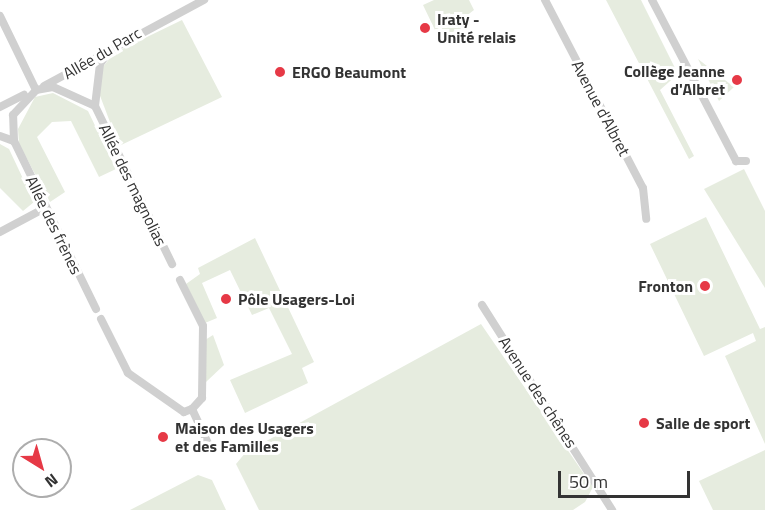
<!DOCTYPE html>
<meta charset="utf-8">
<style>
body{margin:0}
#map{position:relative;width:765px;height:510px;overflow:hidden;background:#fff;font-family:"Titillium Web",sans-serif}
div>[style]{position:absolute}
.green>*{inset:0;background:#e6ecdf}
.lane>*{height:8px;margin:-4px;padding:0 4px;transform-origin:4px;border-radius:4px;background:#d0d0d0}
.dots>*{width:16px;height:16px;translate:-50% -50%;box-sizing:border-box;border:3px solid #fff;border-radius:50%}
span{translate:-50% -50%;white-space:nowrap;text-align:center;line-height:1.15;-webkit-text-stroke:6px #fff;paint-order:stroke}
.poi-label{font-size:16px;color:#333;font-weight:700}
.left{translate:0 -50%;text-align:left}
.right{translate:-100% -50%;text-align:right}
.street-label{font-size:16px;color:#333}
.north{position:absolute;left:12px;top:438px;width:60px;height:60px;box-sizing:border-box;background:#fff;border:2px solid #adadad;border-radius:50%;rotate:143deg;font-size:16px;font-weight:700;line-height:24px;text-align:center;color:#333}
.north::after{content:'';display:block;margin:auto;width:21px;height:27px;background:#e63946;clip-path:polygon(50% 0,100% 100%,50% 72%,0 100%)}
.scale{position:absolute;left:558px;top:471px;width:132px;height:27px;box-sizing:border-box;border:3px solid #333;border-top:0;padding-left:8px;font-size:18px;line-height:21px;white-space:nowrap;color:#333;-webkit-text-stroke:4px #fff;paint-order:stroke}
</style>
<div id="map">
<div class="green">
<i style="clip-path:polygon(434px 0,469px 0,474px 10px,461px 20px,464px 27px,446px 35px,441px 27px,435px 30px,423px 5px)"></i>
<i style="clip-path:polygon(606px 0,641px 0,678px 74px,660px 90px,694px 156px,689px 159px)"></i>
<i style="clip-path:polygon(182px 20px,222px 97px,119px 146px,99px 93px,102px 68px,114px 53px)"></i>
<i style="clip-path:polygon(698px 59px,734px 87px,719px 101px)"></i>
<i style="clip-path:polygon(53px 93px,88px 111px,116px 169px,99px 177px,71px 121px,52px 122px,37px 137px,65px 192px,50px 202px,19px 144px,18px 129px,35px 97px)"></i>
<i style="clip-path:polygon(0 144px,9px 149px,34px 202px,23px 211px,0 188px)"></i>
<i style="clip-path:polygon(744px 169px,765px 211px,765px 288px,704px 189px)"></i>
<i style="clip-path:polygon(706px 217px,760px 329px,765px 327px,765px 444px,725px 356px,756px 341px,753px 333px,704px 356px,650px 244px)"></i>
<i style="clip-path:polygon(255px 238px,314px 362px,302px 368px,308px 383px,245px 413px,230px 380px,292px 354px,269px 308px,252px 315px,230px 270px,202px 283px,217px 318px,205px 323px,186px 284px,200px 274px,198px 268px)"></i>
<i style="clip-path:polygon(481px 324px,593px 487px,585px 502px,573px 510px,259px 510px,236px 464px,246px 452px)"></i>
<i style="clip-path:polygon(213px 335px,224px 365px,206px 382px,205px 340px)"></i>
<i style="clip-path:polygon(765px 450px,765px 510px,713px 510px,699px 481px)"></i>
<i style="clip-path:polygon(198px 475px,212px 480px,226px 510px,130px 510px)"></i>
</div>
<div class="lane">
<i style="left:545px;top:0;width:212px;rotate:62.5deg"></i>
<i style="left:643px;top:188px;width:31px;rotate:84deg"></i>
<i style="left:652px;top:0;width:182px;rotate:62.4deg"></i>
<i style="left:736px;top:161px;width:10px"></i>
<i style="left:0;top:16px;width:82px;rotate:64.1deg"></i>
<i style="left:44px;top:86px;width:182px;rotate:-28.3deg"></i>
<i style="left:95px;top:106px;width:176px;rotate:64deg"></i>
<i style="left:0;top:107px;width:27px;rotate:-27deg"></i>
<i style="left:0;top:136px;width:15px;rotate:20deg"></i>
<i style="left:0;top:232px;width:51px;rotate:-28.1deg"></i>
<i style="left:180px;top:280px;width:51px;rotate:63.4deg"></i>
<i style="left:203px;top:326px;width:72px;rotate:90.8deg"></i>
<i style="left:202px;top:398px;width:15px;rotate:132deg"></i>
<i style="left:482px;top:305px;width:243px;rotate:57.6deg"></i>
<i style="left:96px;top:309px;width:187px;rotate:-116deg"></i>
<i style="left:14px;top:141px;width:26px;rotate:-92deg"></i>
<i style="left:13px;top:115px;width:34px;rotate:-47deg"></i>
<i style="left:36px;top:90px;width:17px;rotate:-10deg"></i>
<i style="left:53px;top:87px;width:46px;rotate:24.3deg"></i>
<i style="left:95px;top:106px;width:42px;rotate:-83.2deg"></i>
<i style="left:100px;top:64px;width:17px;rotate:-54deg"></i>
<i style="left:101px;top:319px;width:60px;rotate:63.4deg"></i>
<i style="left:128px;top:373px;width:68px;rotate:34.9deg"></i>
<i style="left:184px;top:412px;width:9px;rotate:-21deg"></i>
<i style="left:192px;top:409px;width:40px;rotate:65deg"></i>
</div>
<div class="dots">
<i style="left:425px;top:28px;background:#e63946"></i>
<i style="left:280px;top:72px;background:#e63946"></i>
<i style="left:737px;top:80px;background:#e63946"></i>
<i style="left:705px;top:286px;background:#e63946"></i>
<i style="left:226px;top:299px;background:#e63946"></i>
<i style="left:644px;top:423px;background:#e63946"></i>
<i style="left:163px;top:437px;background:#e63946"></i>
</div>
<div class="poi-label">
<span class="left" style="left:437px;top:28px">Iraty -<br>Unité relais</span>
<span class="right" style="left:725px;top:80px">Collège Jeanne<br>d'Albret</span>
<span class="left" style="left:292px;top:72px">ERGO Beaumont</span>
<span class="right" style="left:693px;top:286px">Fronton</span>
<span class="left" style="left:238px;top:299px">Pôle Usagers-Loi</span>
<span class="left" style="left:656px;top:423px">Salle de sport</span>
<span class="left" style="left:175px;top:437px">Maison des Usagers<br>et des Familles</span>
</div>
<div class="street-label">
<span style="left:102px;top:53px;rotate:-30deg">Allée du Parc</span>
<span style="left:601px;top:108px;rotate:62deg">Avenue d'Albret</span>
<span style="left:133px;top:185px;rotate:64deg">Allée des magnolias</span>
<span style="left:54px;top:225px;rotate:64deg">Allée des frènes</span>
<span style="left:538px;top:392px;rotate:57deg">Avenue des chênes</span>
</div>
<div class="north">N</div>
<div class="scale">50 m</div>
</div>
